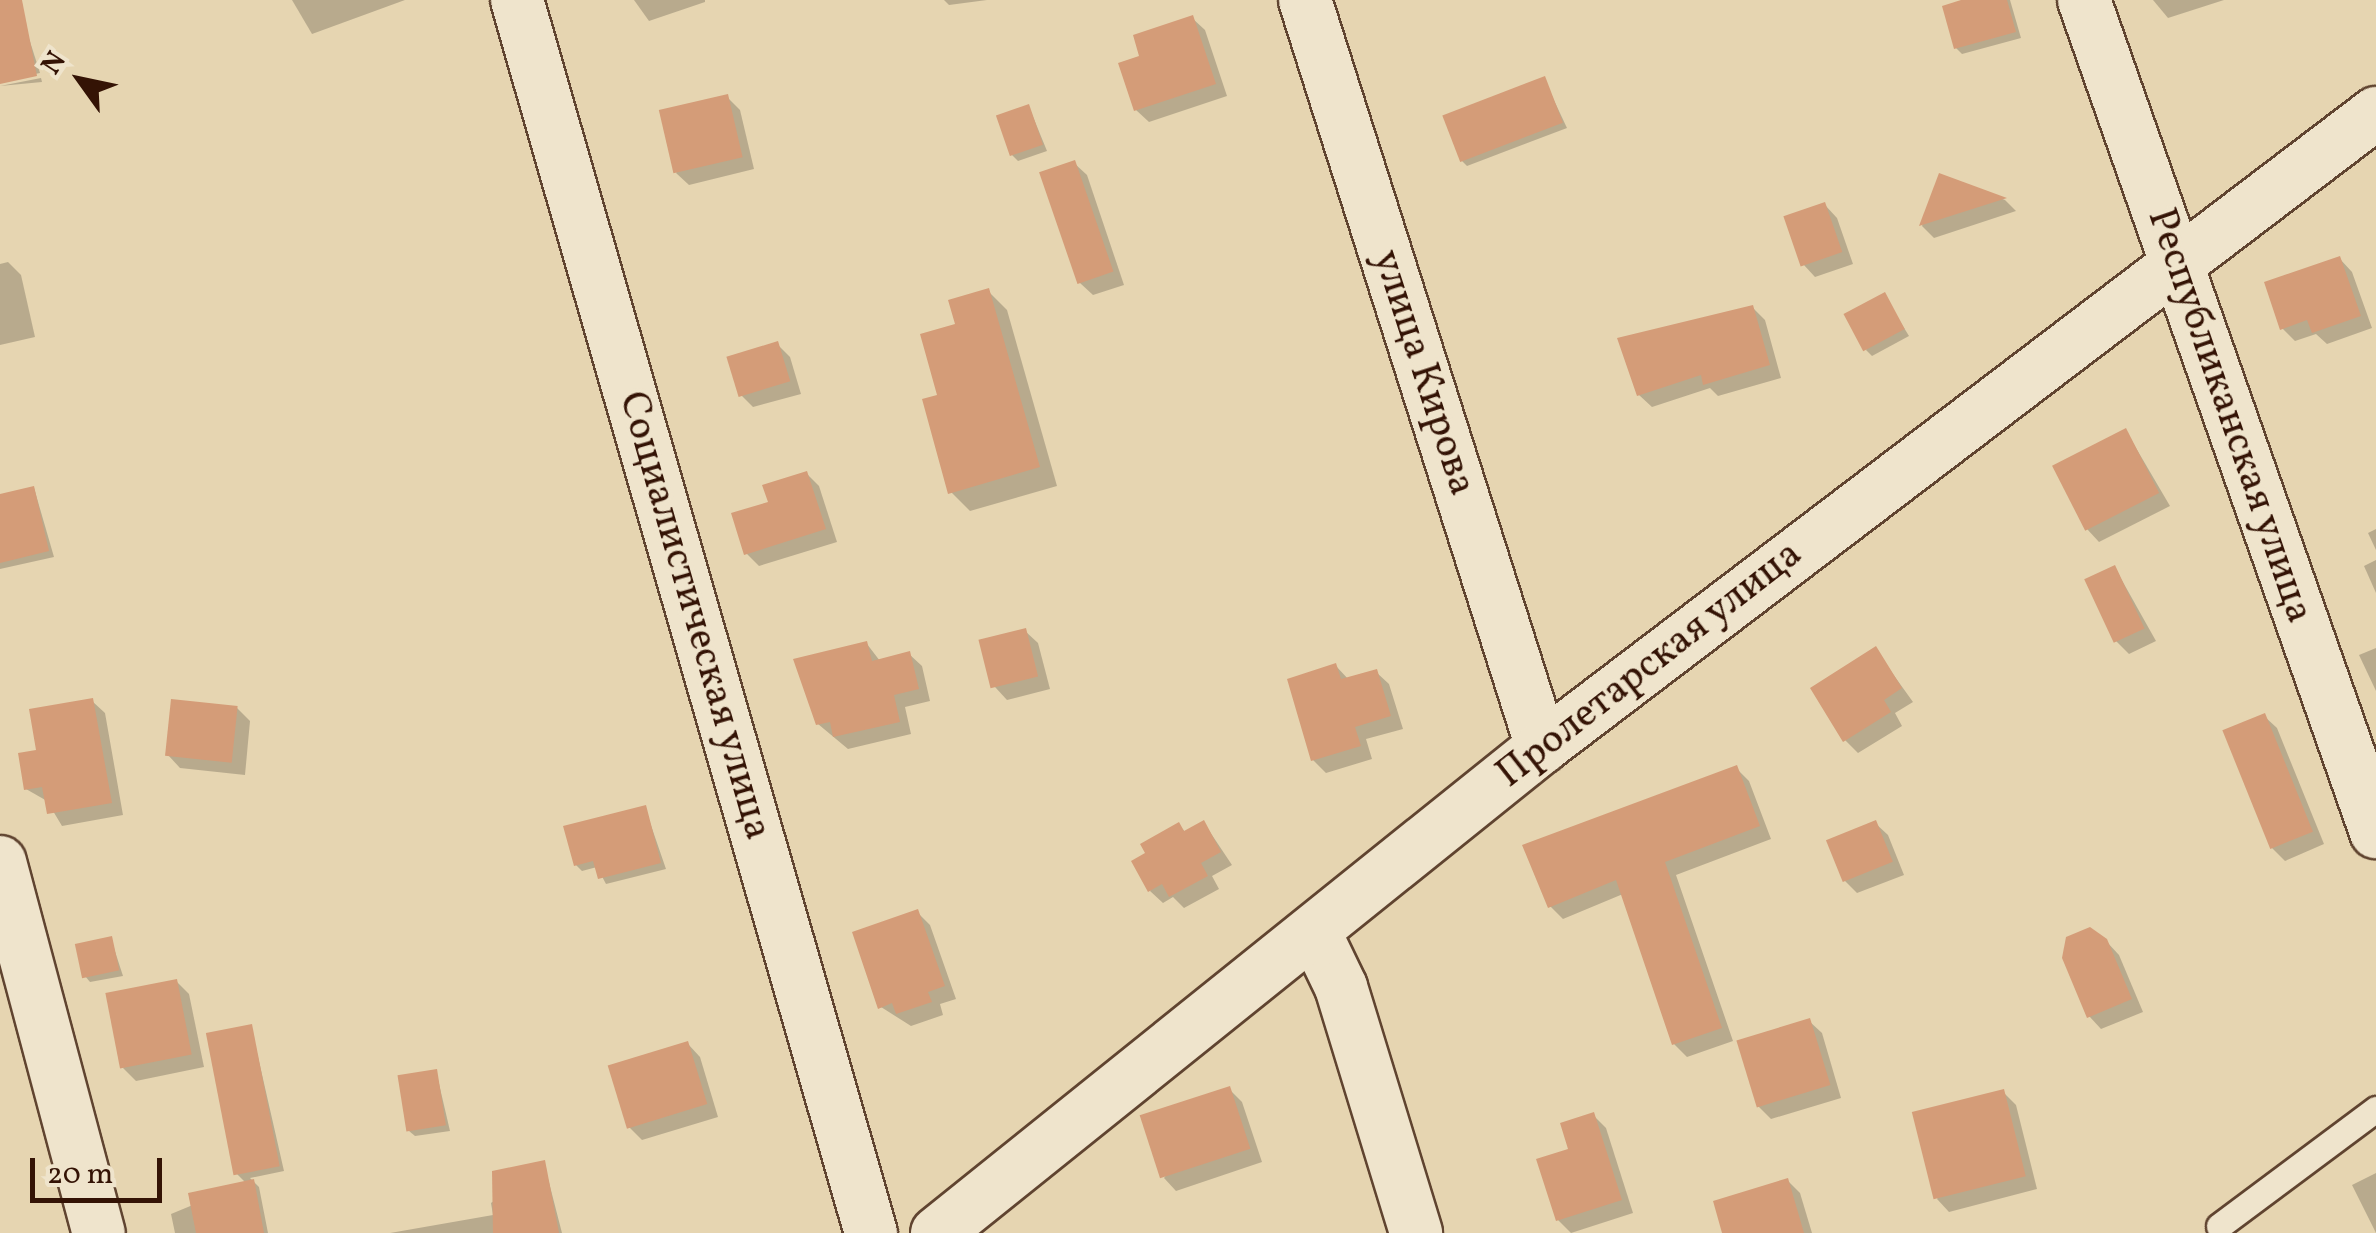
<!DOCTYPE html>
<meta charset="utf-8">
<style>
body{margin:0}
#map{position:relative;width:2376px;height:1233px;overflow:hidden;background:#e6d5b1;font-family:Vollkorn,serif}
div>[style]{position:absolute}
.shadow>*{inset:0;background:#0003}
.building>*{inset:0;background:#d49c78;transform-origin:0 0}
.roads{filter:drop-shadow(2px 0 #604430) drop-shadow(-2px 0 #604430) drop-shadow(0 2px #604430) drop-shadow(0 -2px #604430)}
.service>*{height:25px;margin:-12.5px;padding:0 12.5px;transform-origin:12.5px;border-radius:12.5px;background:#efe4cc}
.minor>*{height:52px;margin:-26px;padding:0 26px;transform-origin:26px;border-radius:26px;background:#efe4cc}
span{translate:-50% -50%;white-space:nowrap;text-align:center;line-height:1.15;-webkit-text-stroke:8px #efe4cc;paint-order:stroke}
.street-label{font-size:40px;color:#341305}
.north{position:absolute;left:30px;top:30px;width:100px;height:100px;-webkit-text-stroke:8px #efe4cc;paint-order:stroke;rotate:303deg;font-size:28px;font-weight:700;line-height:40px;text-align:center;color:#341305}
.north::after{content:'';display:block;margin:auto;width:35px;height:45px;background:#341305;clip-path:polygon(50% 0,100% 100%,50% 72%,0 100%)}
.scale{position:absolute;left:30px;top:1158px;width:132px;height:45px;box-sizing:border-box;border:5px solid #341305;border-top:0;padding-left:12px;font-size:30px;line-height:35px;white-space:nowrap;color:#341305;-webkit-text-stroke:8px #efe4cc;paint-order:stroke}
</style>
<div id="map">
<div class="shadow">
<i style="clip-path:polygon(292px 0,405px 0,312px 34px)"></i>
<i style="clip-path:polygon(634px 0,705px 0,705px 2px,649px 21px)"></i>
<i style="clip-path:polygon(944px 0,987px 0,949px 5px)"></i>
<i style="clip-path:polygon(1970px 0,2010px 0,2021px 38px,1962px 54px,1956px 48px)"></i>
<i style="clip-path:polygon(2153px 0,2224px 0,2168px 18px)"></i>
<i style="clip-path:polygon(1192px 18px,1205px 30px,1227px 96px,1149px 122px,1136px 110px,1142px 58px)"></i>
<i style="clip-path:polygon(26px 29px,40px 73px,0 81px,0 35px)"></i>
<i style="clip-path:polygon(41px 78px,42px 82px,0 86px)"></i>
<i style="clip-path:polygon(1544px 79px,1567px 128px,1467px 166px,1461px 160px)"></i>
<i style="clip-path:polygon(727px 97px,740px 110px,754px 169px,689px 185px,676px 173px)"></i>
<i style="clip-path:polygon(1029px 107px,1047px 151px,1018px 161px,1012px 155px)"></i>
<i style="clip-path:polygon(1074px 163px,1087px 175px,1124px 285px,1093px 295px,1080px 283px)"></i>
<i style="clip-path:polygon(1941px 176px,2005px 200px,2016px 211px,1934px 238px,1922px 226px)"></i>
<i style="clip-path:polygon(1825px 205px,1837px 218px,1853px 264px,1815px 277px,1803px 264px)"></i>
<i style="clip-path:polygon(2340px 259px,2352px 272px,2372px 328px,2327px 344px,2316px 334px,2295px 341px,2282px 328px)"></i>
<i style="clip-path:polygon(8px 262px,21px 275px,35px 337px,0 345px,0 264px)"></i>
<i style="clip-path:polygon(988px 291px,1007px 310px,1057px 486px,970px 511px,951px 492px,940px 396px,958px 326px)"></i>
<i style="clip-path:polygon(1884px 295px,1909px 336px,1872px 356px,1866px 350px)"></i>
<i style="clip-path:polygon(1752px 307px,1765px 320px,1781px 378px,1718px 396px,1710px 388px,1652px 407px,1639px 395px)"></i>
<i style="clip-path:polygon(777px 344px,790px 357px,801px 394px,753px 407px,740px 394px)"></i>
<i style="clip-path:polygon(2126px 431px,2170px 506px,2099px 542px,2087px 529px)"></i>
<i style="clip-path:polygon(807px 474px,819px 486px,837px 542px,759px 566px,746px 553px,771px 503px)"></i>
<i style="clip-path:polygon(34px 488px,54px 557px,0 569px,0 496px)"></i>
<i style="clip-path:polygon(2376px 529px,2376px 550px,2368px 533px)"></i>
<i style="clip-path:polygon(2376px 560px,2376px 593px,2364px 566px)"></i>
<i style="clip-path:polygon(2115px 568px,2156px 641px,2129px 654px,2116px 641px)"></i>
<i style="clip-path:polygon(1025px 631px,1038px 643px,1050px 689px,1007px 700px,995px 687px)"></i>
<i style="clip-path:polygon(867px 644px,880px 661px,909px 654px,922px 666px,930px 701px,905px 707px,911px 734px,848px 749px,818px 724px)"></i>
<i style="clip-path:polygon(2376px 648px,2376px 691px,2359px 655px)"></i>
<i style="clip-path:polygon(1875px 649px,1913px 702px,1895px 713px,1902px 726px,1858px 753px,1845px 740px)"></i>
<i style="clip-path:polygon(1336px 666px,1349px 680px,1376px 672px,1389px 684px,1403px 729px,1366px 739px,1372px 759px,1326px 773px,1313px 760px)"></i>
<i style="clip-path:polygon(92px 701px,105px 713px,123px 815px,62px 826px,47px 801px,26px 789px,39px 752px)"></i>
<i style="clip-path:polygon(237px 708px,250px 721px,245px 775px,180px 768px,168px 755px)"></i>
<i style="clip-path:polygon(2264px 716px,2277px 728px,2324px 844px,2285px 861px,2272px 848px)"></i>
<i style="clip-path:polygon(1736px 768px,1749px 781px,1771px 839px,1676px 875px,1733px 1041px,1687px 1057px,1674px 1044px,1623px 894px,1563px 919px,1550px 906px)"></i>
<i style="clip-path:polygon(645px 808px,666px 869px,606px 884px,597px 867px,582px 871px,576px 865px)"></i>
<i style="clip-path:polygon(1204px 823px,1232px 865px,1212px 876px,1219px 889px,1184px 908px,1173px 897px,1163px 903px,1150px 891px,1179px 825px,1186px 833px)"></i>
<i style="clip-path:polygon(1875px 823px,1888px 835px,1904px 875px,1857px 893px,1845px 881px)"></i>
<i style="clip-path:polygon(917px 912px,930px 925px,956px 999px,940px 1004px,943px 1015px,911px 1026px,881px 1007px)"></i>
<i style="clip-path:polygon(111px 939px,123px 976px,90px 982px,85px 976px)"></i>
<i style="clip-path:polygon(2106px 941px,2119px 955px,2143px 1012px,2101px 1029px,2089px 1016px)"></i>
<i style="clip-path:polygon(176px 981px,189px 994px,204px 1067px,136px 1081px,123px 1068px)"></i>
<i style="clip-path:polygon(1809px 1021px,1822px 1033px,1841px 1098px,1771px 1119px,1758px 1106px)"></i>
<i style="clip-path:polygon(251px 1026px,284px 1171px,250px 1178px,259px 1187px,268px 1233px,175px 1233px,171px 1214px,246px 1183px,237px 1174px)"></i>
<i style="clip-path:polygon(688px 1044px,700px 1057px,718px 1117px,642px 1140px,629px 1127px)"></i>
<i style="clip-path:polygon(436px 1071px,450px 1131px,415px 1136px,409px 1131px)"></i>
<i style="clip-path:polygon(1229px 1089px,1242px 1102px,1262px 1162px,1176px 1191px,1164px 1178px)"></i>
<i style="clip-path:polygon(2003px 1092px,2016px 1105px,2037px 1189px,1949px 1212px,1937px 1199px)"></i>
<i style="clip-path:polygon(1593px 1115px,1606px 1128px,1633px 1213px,1571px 1233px,1558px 1220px)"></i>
<i style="clip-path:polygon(544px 1163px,562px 1233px,390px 1233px,493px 1215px,491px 1203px)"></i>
<i style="clip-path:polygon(2376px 1173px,2376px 1233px,2352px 1185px)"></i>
<i style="clip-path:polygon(1787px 1180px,1800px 1193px,1812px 1233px,1725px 1233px)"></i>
</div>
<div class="building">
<i style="clip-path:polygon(0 0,22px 0,37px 76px,0 84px)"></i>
<i style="clip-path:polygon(1961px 0,2007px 0,2016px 32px,1954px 49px,1942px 6px)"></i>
<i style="clip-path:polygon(1193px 15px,1216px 84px,1134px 111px,1118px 63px,1139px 56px,1133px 35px)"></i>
<i style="left:1545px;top:76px;width:50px;height:110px;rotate:69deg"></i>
<i style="left:728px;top:94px;width:65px;height:71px;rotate:77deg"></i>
<i style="left:1029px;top:104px;width:43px;height:35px;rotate:71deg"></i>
<i style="left:1075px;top:160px;width:118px;height:38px;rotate:71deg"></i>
<i style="clip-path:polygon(1939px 173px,2007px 198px,1919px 226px)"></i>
<i style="left:1825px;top:202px;width:53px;height:44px;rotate:71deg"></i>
<i style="clip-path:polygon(2340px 256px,2361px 316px,2312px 333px,2307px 320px,2280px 330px,2264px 282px)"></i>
<i style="clip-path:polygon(989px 288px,1040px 467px,948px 494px,922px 399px,937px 395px,920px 334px,955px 324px,948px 300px)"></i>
<i style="left:1885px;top:292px;width:42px;height:47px;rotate:62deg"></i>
<i style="clip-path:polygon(1753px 305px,1770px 365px,1703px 385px,1701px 375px,1637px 396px,1617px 338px)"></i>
<i style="left:778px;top:341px;width:42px;height:54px;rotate:73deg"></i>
<i style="left:2126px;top:428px;width:73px;height:83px;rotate:63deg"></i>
<i style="clip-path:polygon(807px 471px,826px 529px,744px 555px,731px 513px,768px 502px,762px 485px)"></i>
<i style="clip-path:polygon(34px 486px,49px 551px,0 563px,0 494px)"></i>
<i style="left:2115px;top:565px;width:70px;height:34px;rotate:65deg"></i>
<i style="left:1026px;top:628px;width:50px;height:49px;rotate:76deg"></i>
<i style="clip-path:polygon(867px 641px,872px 661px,910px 651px,919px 689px,894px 695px,900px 722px,833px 737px,830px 722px,816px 725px,793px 659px)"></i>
<i style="clip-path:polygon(1876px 646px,1902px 688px,1884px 700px,1891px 712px,1843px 742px,1810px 688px)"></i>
<i style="clip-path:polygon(1336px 663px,1341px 679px,1377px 669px,1391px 716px,1355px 727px,1361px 746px,1311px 761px,1287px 679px)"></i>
<i style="clip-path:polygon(93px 698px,112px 803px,47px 814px,42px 787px,24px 790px,18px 753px,36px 750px,29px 709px)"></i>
<i style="left:171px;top:699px;width:67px;height:57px;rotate:6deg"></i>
<i style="left:2265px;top:713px;width:128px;height:46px;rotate:68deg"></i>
<i style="clip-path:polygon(1737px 765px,1760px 826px,1665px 862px,1722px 1028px,1672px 1045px,1616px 880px,1548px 908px,1522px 845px)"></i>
<i style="clip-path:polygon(646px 805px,661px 863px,598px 879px,593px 861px,574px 866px,563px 826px)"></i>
<i style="clip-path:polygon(1204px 820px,1221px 852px,1201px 863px,1208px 876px,1169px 897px,1162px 884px,1148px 892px,1131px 861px,1145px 853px,1140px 844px,1179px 822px,1184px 831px)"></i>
<i style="left:1876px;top:820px;width:45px;height:54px;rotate:68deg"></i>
<i style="clip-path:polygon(918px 909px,945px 986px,928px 992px,932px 1002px,896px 1014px,892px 1003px,878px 1009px,852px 932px)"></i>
<i style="clip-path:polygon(2090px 927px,2107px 939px,2132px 999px,2087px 1018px,2062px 958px,2066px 937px)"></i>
<i style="left:112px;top:936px;width:35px;height:38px;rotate:78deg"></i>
<i style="left:177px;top:979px;width:77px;height:73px;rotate:79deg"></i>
<i style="left:1810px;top:1018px;width:70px;height:77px;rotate:73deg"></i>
<i style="left:252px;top:1024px;width:145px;height:47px;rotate:79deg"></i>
<i style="left:688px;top:1041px;width:66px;height:84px;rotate:73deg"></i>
<i style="left:437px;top:1069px;width:57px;height:40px;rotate:81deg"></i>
<i style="left:1230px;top:1086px;width:66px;height:95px;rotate:72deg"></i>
<i style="left:2004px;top:1089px;width:90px;height:95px;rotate:76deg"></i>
<i style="clip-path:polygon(1594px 1112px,1622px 1200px,1556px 1221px,1536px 1159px,1568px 1149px,1560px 1123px)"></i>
<i style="clip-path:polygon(545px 1160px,559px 1233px,493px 1233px,492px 1171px)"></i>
<i style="clip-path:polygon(1788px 1178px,1804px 1233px,1722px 1233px,1713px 1201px)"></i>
<i style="clip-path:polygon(254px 1179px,264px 1233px,196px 1233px,188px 1193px)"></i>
</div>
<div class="roads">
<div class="service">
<i style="left:2219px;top:1226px;width:196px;rotate:-36.7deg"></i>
</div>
<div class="minor">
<i style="left:517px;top:0;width:1283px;rotate:73.98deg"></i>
<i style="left:1305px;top:0;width:784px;rotate:72.4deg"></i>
<i style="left:2084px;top:0;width:882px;rotate:70.66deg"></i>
<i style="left:0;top:862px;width:384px;rotate:75.1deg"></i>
<i style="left:1315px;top:933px;width:60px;rotate:64.3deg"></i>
<i style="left:1341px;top:987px;width:257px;rotate:73deg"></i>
<i style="left:937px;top:1233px;width:776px;rotate:-38.78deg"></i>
<i style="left:1542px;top:747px;width:1048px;rotate:-37.24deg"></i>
</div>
</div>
<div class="street-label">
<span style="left:1423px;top:373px;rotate:72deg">улица Кирова</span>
<span style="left:2229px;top:416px;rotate:71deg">Республиканская улица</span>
<span style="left:694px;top:616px;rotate:74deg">Социалистическая улица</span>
<span style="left:1650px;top:665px;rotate:-38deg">Пролетарская улица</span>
</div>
<div class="north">N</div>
<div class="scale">20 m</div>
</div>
